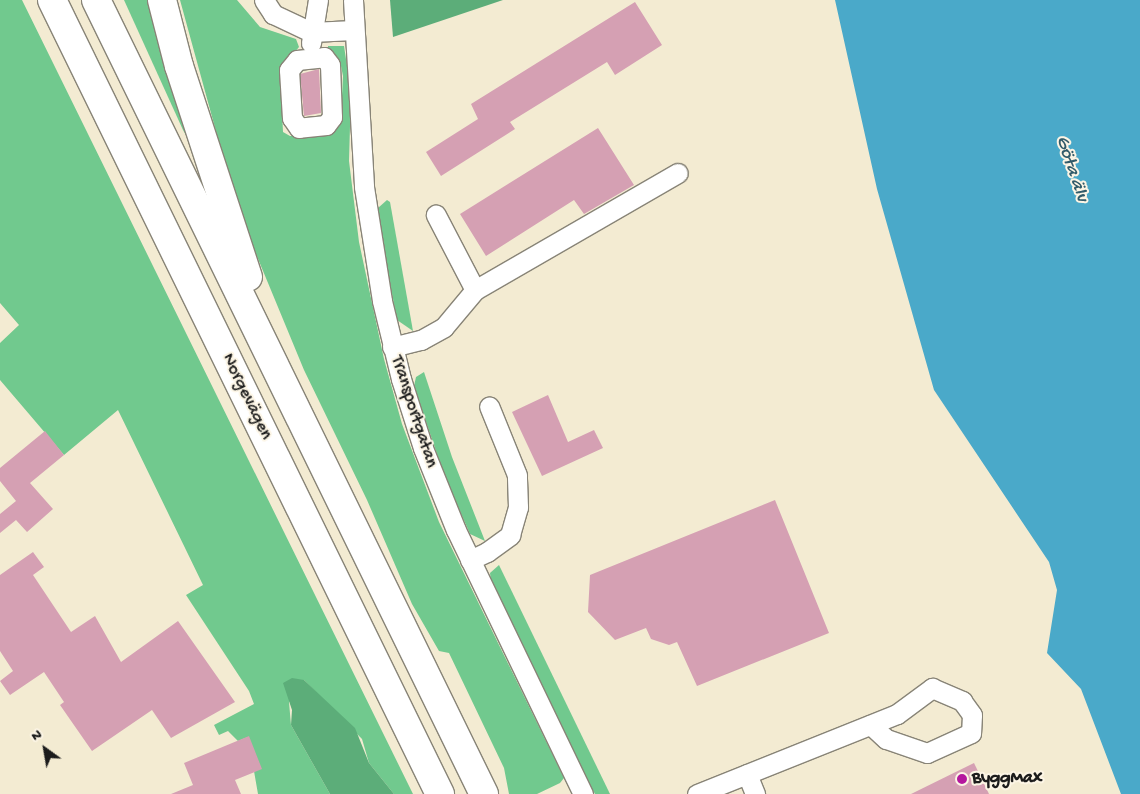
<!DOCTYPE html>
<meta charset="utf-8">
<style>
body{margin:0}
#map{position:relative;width:1140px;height:794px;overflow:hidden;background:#f3ebd2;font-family:"Gochi Hand",sans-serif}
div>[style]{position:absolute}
.green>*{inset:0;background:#71c98e}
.forest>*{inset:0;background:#5cad79}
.water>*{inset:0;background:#4aa9c9}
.building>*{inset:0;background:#d5a0b3}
.roads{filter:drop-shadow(1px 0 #888477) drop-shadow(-1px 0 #888477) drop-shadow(0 1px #888477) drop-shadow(0 -1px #888477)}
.minor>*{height:19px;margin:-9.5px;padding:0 9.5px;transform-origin:9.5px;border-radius:9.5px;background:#fff}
.highway>*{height:28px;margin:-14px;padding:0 14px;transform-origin:14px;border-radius:14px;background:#fff}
.dots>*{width:14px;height:14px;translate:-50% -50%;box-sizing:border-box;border:2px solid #fcf5e5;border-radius:50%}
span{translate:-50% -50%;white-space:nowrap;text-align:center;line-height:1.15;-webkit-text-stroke:4px #fcf5e5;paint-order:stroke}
.street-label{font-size:18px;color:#1c1c1c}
.poi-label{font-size:18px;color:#1c1c1c;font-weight:700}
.left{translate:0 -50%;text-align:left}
.water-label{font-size:19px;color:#315b6a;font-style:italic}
.north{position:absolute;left:20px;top:724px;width:50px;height:50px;-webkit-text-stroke:4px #fcf5e5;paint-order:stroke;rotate:328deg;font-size:14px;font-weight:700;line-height:20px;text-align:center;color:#1c1c1c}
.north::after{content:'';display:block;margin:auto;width:18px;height:22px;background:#1c1c1c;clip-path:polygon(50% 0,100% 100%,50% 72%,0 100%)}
</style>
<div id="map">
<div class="green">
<i style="clip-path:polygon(0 0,22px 0,413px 794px,394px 794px,369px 763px,362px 739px,304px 680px,289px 702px,291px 725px,330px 794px,258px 794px,248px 737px,238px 741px,228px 731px,219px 735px,214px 725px,254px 704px,249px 691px,186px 595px,203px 585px,118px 410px,64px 455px,0 380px,0 343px,19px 325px,0 303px)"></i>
<i style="clip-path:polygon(124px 0,152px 0,191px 144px,183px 130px)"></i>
<i style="clip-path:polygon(180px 0,237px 0,260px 27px,296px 39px,299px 47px,280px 70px,283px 132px,290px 136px,329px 133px,335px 130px,341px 115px,343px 76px,340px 61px,328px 53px,328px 46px,344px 46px,351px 92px,349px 161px,359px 242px,384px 359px,402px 424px,439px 522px,564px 778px,560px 783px,537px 794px,509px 794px,504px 768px,449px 653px,439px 651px,412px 604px,367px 500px,304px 370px,237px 208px)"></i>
<i style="clip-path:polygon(387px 200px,390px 202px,413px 331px,397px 320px,377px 215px,378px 208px)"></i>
<i style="clip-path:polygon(424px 372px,452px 457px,485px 541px,470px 534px,444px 475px,414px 386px,416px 377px)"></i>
<i style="clip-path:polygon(499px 565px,610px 794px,595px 794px,588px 782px,491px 581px,490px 573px)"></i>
</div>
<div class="forest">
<i style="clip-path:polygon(390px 0,503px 0,393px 37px)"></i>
<i style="clip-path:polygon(292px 678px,304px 680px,355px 728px,369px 763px,394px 794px,330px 794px,291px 725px,292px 710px,283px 683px)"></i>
</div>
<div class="water">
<i style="clip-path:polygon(835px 0,1140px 0,1140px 794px,1121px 794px,1081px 689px,1047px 653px,1057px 590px,1049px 562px,934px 390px,877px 189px)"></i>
</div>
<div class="building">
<i style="clip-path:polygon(635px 2px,662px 45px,615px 75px,607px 62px,510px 122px,515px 129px,441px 176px,426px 152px,478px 119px,471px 104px)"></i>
<i style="clip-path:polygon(319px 69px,321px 113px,304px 116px,300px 74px)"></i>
<i style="clip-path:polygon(598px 128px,634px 185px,584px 214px,574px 200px,486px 256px,460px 214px)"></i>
<i style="clip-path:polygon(548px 395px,568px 442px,594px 430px,603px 448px,542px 476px,512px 412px)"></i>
<i style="clip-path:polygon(45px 431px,64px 455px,30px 483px,53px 509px,27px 532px,16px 520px,0 533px,0 514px,16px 501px,0 481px,0 468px)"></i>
<i style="clip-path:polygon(775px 500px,829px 633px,697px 686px,677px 642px,669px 645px,651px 639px,646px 628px,615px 640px,588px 612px,590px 575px)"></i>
<i style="clip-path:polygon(33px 552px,44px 567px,33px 575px,71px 632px,95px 616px,121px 662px,178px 621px,235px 702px,171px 738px,152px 710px,92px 751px,60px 705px,64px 702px,44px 672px,10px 695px,0 681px,13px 671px,0 651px,0 575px)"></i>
<i style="clip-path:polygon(249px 736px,262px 769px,235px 780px,241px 794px,171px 794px,193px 785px,184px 763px)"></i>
<i style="clip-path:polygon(974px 763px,989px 794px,911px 794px)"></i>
</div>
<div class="roads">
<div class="minor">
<i style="left:264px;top:0;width:17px;rotate:57deg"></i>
<i style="left:273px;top:14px;width:42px;rotate:25.3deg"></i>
<i style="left:311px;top:32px;width:43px;rotate:-2.7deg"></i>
<i style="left:353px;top:0;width:187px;rotate:86.6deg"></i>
<i style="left:364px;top:187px;width:115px;rotate:81deg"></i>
<i style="left:382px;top:301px;width:80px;rotate:76.3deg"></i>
<i style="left:401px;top:379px;width:72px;rotate:72.3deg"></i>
<i style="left:423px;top:448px;width:88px;rotate:68.1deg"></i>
<i style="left:456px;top:530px;width:293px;rotate:64.3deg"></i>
<i style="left:311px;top:43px;width:44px;rotate:-80.8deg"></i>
<i style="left:324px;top:57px;width:10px;rotate:53deg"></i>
<i style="left:330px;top:65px;width:52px;rotate:87.8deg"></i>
<i style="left:332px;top:117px;width:10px;rotate:127deg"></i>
<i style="left:326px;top:125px;width:27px;rotate:174deg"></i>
<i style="left:299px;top:128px;width:12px;rotate:-125deg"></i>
<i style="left:292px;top:118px;width:48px;rotate:-93.6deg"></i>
<i style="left:289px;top:70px;width:13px;rotate:-51deg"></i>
<i style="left:297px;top:60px;width:27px;rotate:-6deg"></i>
<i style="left:475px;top:290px;width:234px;rotate:-30deg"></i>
<i style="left:392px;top:347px;width:30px;rotate:-14deg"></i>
<i style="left:421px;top:340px;width:26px;rotate:-29deg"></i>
<i style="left:444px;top:327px;width:48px;rotate:-50deg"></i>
<i style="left:475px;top:290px;width:85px;rotate:-117.5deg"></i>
<i style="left:470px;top:560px;width:19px;rotate:-25deg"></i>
<i style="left:487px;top:552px;width:29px;rotate:-36deg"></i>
<i style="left:510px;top:535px;width:29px;rotate:-74deg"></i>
<i style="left:518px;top:507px;width:32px;rotate:-92deg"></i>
<i style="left:517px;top:475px;width:74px;rotate:-112.1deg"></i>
<i style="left:747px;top:774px;width:22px;rotate:68deg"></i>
<i style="left:697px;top:794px;width:215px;rotate:-21.8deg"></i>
<i style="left:897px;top:714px;width:44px;rotate:-36.6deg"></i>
<i style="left:932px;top:688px;width:33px;rotate:23deg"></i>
<i style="left:962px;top:701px;width:17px;rotate:54deg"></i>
<i style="left:972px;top:715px;width:18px;rotate:93deg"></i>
<i style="left:971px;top:733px;width:48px;rotate:155.6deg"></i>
<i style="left:927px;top:753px;width:43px;rotate:-161.1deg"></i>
<i style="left:886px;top:739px;width:21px;rotate:-137deg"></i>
</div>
<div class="highway">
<i style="left:52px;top:0;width:884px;rotate:63.96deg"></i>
<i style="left:96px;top:0;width:884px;rotate:63.96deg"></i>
<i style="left:162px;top:0;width:68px;rotate:75.6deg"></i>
<i style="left:179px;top:66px;width:222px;rotate:71.9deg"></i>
</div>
</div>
<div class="dots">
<i style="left:962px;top:779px;background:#b5179e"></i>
</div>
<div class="street-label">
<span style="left:246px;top:397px;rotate:64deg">Norgevägen</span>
<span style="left:413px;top:412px;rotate:72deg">Transportgatan</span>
</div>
<div class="poi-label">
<span class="left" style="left:972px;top:779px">ByggMax</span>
</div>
<div class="water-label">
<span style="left:1071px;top:169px;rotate:72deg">Göta älv</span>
</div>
<div class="north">N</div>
</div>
